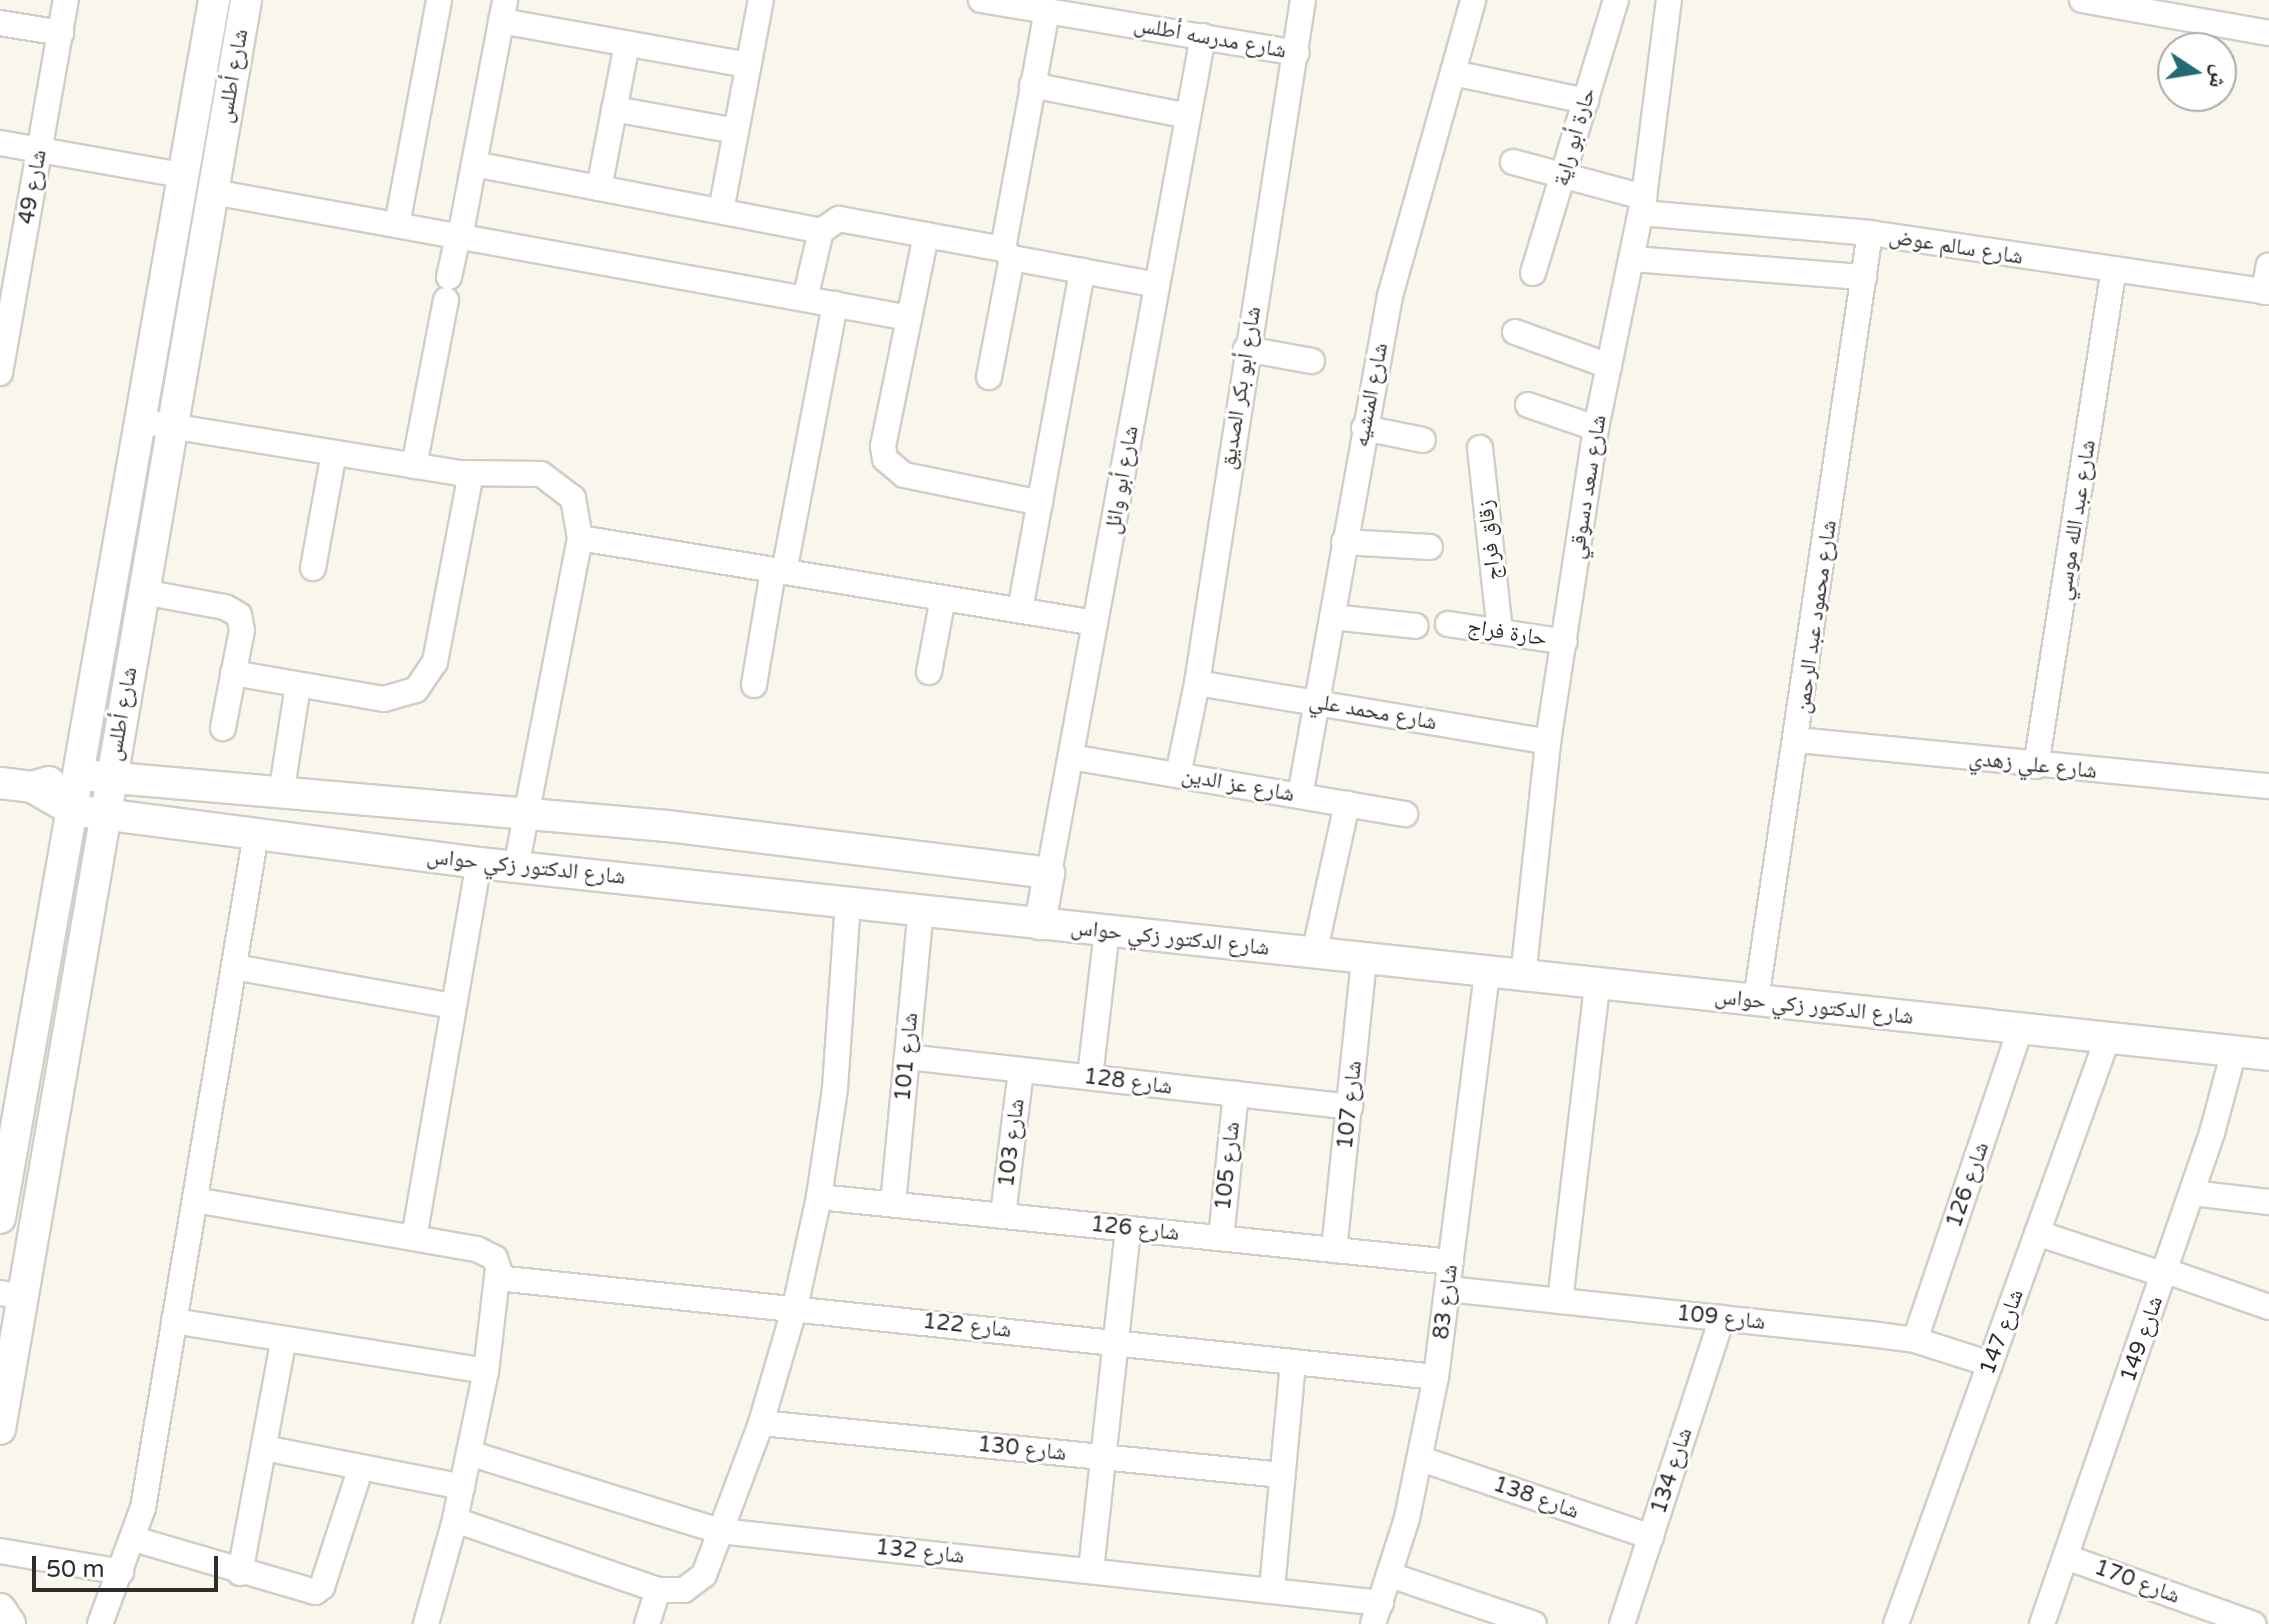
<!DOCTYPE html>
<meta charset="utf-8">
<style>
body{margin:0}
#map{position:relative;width:2269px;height:1624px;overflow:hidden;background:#f9f6ee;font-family:"Varela Round","Noto Naskh Arabic",sans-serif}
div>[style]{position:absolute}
.roads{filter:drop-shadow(2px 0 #d1cec7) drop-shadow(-2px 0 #d1cec7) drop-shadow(0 2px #d1cec7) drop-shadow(0 -2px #d1cec7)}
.minor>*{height:24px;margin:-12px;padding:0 12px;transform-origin:12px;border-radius:12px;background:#fff}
.tertiary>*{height:30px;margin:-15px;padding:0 15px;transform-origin:15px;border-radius:15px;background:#fff}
span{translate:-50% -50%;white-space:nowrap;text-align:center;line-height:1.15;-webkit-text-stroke:6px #fff;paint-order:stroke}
.street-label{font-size:22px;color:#2e2d2a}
.north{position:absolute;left:2157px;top:32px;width:80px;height:80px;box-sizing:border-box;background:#fff;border:2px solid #ababaa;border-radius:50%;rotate:102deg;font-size:22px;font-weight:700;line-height:32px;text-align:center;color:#2e2d2a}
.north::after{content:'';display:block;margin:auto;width:28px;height:36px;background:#216b74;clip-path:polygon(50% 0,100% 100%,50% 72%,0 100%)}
.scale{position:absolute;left:32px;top:1556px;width:186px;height:36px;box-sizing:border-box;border:4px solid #2e2d2a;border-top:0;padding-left:10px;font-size:24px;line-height:28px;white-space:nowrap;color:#2e2d2a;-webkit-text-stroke:6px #fff;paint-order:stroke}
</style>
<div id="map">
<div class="roads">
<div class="minor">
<i style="left:981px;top:0;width:320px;rotate:9.5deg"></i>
<i style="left:2082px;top:0;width:190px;rotate:10deg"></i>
<i style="left:1047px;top:11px;width:242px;rotate:100.5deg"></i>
<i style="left:1003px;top:249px;width:13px;rotate:45deg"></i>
<i style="left:1012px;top:258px;width:147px;rotate:10.5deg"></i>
<i style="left:501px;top:21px;width:251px;rotate:10.1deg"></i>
<i style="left:0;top:23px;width:62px;rotate:9.3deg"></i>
<i style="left:1453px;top:73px;width:136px;rotate:11.9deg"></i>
<i style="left:1032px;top:85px;width:159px;rotate:11.2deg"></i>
<i style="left:614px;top:109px;width:124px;rotate:10.2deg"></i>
<i style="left:0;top:143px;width:185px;rotate:10deg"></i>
<i style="left:1513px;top:162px;width:136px;rotate:15deg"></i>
<i style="left:474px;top:164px;width:353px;rotate:10.9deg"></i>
<i style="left:599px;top:188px;width:147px;rotate:-79deg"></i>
<i style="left:213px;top:192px;width:707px;rotate:10.26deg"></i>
<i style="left:721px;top:211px;width:215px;rotate:-79.3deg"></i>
<i style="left:1642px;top:213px;width:229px;rotate:5deg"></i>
<i style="left:1870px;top:233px;width:403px;rotate:8.4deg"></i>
<i style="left:397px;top:225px;width:229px;rotate:-79.4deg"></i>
<i style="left:926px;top:235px;width:215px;rotate:101.5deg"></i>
<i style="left:883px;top:446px;width:13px;rotate:81deg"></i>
<i style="left:885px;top:459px;width:25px;rotate:40deg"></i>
<i style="left:904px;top:475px;width:139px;rotate:11.6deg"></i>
<i style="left:460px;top:237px;width:241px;rotate:-79.2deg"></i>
<i style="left:1633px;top:259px;width:232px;rotate:4.5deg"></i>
<i style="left:1533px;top:273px;width:285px;rotate:-73.1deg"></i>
<i style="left:449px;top:277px;width:42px;rotate:-77.6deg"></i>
<i style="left:2264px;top:292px;width:27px;rotate:-80deg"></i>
<i style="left:805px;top:299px;width:70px;rotate:-76.8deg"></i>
<i style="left:821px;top:231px;width:22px;rotate:-34deg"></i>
<i style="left:839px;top:219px;width:167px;rotate:10.4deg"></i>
<i style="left:1515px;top:332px;width:100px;rotate:19.9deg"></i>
<i style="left:1246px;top:349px;width:67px;rotate:10.3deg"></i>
<i style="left:0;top:373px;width:379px;rotate:-80deg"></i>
<i style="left:989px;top:377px;width:121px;rotate:-79.1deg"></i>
<i style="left:1528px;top:405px;width:72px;rotate:18.7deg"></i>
<i style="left:139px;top:421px;width:324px;rotate:9.2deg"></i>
<i style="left:459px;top:473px;width:82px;rotate:0.7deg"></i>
<i style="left:541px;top:474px;width:40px;rotate:37deg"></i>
<i style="left:573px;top:498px;width:41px;rotate:80.1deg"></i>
<i style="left:580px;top:538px;width:334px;rotate:101deg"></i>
<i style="left:1364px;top:428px;width:60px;rotate:11.5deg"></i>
<i style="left:1480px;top:448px;width:185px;rotate:83.8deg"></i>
<i style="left:414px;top:466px;width:169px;rotate:-79.1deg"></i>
<i style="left:580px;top:538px;width:522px;rotate:9.37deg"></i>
<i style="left:1344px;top:542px;width:86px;rotate:3.3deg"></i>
<i style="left:313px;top:568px;width:117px;rotate:-79.7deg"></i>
<i style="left:784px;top:572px;width:273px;rotate:-79.2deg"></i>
<i style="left:143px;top:592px;width:83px;rotate:10.4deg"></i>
<i style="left:225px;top:607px;width:16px;rotate:30deg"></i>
<i style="left:239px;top:615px;width:15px;rotate:79deg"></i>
<i style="left:242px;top:630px;width:100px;rotate:101deg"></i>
<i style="left:1020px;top:610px;width:345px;rotate:-79.6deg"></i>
<i style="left:1332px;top:617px;width:84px;rotate:6.1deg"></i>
<i style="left:1448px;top:624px;width:118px;rotate:8.7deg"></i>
<i style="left:929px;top:672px;width:75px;rotate:-79.3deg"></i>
<i style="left:233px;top:673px;width:153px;rotate:9.8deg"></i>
<i style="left:384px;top:699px;width:33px;rotate:-16deg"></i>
<i style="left:416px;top:690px;width:34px;rotate:-56deg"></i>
<i style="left:435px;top:662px;width:191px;rotate:-79.2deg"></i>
<i style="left:1197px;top:683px;width:356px;rotate:9.5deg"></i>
<i style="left:754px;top:685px;width:116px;rotate:-80.5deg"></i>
<i style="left:1798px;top:740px;width:473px;rotate:5.6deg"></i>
<i style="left:1071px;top:757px;width:339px;rotate:9.7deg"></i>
<i style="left:2036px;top:766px;width:499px;rotate:-81.1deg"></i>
<i style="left:1178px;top:775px;width:94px;rotate:-78.3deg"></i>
<i style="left:1197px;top:683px;width:691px;rotate:-81.18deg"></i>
<i style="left:281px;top:795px;width:111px;rotate:-81.2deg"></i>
<i style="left:1300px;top:796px;width:508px;rotate:-79.8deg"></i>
<i style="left:1390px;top:296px;width:307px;rotate:-74.3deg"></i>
<i style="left:1049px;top:873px;width:851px;rotate:-79.57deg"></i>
<i style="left:1314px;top:954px;width:154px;rotate:-77.6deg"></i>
<i style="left:234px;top:967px;width:223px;rotate:10.1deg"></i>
<i style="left:1523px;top:977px;width:236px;rotate:-83.9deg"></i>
<i style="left:1548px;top:742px;width:318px;rotate:-81.3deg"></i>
<i style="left:1596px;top:428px;width:236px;rotate:-78.3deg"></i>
<i style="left:1644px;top:197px;width:199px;rotate:-82.8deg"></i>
<i style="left:1756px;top:1000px;width:775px;rotate:-81.55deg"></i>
<i style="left:907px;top:1057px;width:446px;rotate:6.4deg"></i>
<i style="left:1090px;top:1077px;width:147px;rotate:-83.4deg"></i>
<i style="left:2192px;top:1193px;width:78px;rotate:6.7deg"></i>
<i style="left:819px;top:1197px;width:635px;rotate:5.87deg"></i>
<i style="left:195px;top:1200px;width:286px;rotate:9.9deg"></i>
<i style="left:477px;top:1249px;width:20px;rotate:27deg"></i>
<i style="left:495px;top:1258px;width:10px;rotate:73deg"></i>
<i style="left:498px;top:1268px;width:104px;rotate:96.6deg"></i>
<i style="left:486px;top:1371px;width:152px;rotate:101.8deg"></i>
<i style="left:455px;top:1520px;width:108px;rotate:105.6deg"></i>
<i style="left:893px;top:1204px;width:295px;rotate:-84.6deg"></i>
<i style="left:1003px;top:1215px;width:146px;rotate:-82.9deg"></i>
<i style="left:2037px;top:1233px;width:135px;rotate:18.2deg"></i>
<i style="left:414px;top:1238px;width:381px;rotate:-80.2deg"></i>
<i style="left:1221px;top:1238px;width:145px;rotate:-84.1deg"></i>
<i style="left:1334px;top:1250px;width:292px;rotate:-84.1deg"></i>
<i style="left:2166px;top:1271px;width:109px;rotate:19.3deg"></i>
<i style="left:497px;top:1278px;width:944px;rotate:6.02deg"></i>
<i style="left:1448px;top:1289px;width:424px;rotate:6.1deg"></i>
<i style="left:1870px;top:1334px;width:45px;rotate:7.6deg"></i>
<i style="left:1915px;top:1340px;width:79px;rotate:17.7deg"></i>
<i style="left:0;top:1293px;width:22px;rotate:10deg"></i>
<i style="left:1560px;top:1301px;width:318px;rotate:-83.3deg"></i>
<i style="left:174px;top:1321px;width:316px;rotate:9.1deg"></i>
<i style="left:1915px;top:1340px;width:327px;rotate:-71.3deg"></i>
<i style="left:761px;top:1423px;width:524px;rotate:5.7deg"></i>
<i style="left:264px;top:1448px;width:202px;rotate:11.1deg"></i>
<i style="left:469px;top:1453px;width:263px;rotate:17.3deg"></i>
<i style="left:720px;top:1531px;width:665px;rotate:6.22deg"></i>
<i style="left:1421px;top:1459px;width:243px;rotate:18.7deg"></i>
<i style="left:455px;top:1520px;width:215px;rotate:19deg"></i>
<i style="left:658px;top:1590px;width:26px"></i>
<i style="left:684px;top:1590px;width:25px;rotate:-37deg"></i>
<i style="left:704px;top:1575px;width:162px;rotate:-69.4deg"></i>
<i style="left:761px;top:1423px;width:121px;rotate:-73.7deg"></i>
<i style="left:795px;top:1307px;width:113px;rotate:-77.7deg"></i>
<i style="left:819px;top:1197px;width:110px;rotate:-81.6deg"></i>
<i style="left:835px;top:1088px;width:185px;rotate:-86deg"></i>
<i style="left:134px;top:1539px;width:189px;rotate:16.3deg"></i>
<i style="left:315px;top:1592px;width:9px;rotate:-36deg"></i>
<i style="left:322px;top:1587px;width:126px;rotate:-72deg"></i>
<i style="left:0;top:1551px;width:123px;rotate:9.8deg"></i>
<i style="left:2066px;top:1557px;width:199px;rotate:19.7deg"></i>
<i style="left:1091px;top:1570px;width:343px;rotate:-83.8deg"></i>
<i style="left:240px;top:1573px;width:238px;rotate:-79.4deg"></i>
<i style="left:1390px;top:1575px;width:152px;rotate:18.8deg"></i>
<i style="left:1272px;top:1589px;width:228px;rotate:-84.7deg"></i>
<i style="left:100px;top:1624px;width:124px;rotate:-69.7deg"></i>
<i style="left:143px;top:1508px;width:683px;rotate:-80.48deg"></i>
<i style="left:647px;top:1624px;width:36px;rotate:-72deg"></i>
<i style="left:1373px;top:1624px;width:111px;rotate:-72.2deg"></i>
<i style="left:1407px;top:1518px;width:144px;rotate:-78.4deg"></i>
<i style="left:1436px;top:1377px;width:407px;rotate:-82.8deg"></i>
<i style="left:1622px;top:1624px;width:322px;rotate:-71.9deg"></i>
<i style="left:1896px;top:1624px;width:621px;rotate:-70.14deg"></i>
<i style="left:2042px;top:1624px;width:520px;rotate:-70.9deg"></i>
<i style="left:2212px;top:1133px;width:85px;rotate:-75deg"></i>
</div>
<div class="tertiary">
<i style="left:92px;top:776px;width:577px;rotate:4.97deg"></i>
<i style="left:667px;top:826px;width:385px;rotate:7deg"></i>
<i style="left:1049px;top:873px;width:52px;rotate:100deg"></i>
<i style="left:0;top:783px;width:32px;rotate:7deg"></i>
<i style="left:32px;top:787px;width:18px;rotate:-16deg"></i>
<i style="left:32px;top:787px;width:46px;rotate:29.9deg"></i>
<i style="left:72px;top:810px;width:410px;rotate:7.4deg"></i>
<i style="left:479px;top:863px;width:1800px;rotate:6.12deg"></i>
<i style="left:0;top:1218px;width:1237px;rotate:-80.03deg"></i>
<i style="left:0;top:1429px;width:1450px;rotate:-80.23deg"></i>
<i style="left:0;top:1609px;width:18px;rotate:56deg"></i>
</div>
</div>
<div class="street-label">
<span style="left:1210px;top:38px;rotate:10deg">شارع مدرسه أطلس</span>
<span style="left:233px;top:76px;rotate:-80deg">شارع أطلس</span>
<span style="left:1575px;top:137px;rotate:-74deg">حارة أبو راية</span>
<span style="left:33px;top:187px;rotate:-80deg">شارع 49</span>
<span style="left:1956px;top:247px;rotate:9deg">شارع سالم عوض</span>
<span style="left:1241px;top:388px;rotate:-81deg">شارع أبو بكر الصديق</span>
<span style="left:1371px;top:395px;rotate:-79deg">شارع المنشيه</span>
<span style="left:1122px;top:480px;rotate:-80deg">شارع أبو وائل</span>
<span style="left:1588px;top:487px;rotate:-81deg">شارع سعد دسوقي</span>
<span style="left:2076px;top:520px;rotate:-81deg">شارع عبد الله موسي</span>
<span style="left:1490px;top:540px;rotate:-96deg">زقاق فراج</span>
<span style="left:1816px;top:617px;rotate:-82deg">شارع محمود عبد الرحمن</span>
<span style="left:1507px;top:633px;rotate:9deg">حارة فراج</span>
<span style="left:1373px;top:712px;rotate:10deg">شارع محمد علي</span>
<span style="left:122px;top:714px;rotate:-80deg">شارع أطلس</span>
<span style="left:2033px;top:765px;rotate:6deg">شارع علي زهدي</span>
<span style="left:1238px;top:785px;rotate:10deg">شارع عز الدين</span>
<span style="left:526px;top:867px;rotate:6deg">شارع الدكتور زكي حواس</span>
<span style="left:1170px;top:938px;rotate:6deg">شارع الدكتور زكي حواس</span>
<span style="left:1814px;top:1007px;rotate:6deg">شارع الدكتور زكي حواس</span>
<span style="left:907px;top:1057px;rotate:-85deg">شارع 101</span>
<span style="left:1128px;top:1082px;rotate:7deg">شارع 128</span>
<span style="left:1350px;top:1105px;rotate:-84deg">شارع 107</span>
<span style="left:1012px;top:1143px;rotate:-83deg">شارع 103</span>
<span style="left:1228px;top:1166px;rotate:-84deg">شارع 105</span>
<span style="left:1968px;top:1185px;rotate:-71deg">شارع 126</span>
<span style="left:1135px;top:1229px;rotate:6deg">شارع 126</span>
<span style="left:1446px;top:1302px;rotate:-83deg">شارع 83</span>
<span style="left:1721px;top:1318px;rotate:6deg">شارع 109</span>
<span style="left:967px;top:1326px;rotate:6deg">شارع 122</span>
<span style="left:2002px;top:1332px;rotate:-70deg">شارع 147</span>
<span style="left:2142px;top:1339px;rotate:-71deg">شارع 149</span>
<span style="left:1022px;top:1449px;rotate:6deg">شارع 130</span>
<span style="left:1672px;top:1471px;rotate:-72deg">شارع 134</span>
<span style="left:1536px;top:1498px;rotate:19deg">شارع 138</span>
<span style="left:920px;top:1552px;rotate:6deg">شارع 132</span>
<span style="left:2137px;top:1582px;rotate:20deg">شارع 170</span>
</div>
<div class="north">ش</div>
<div class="scale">50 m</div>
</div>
